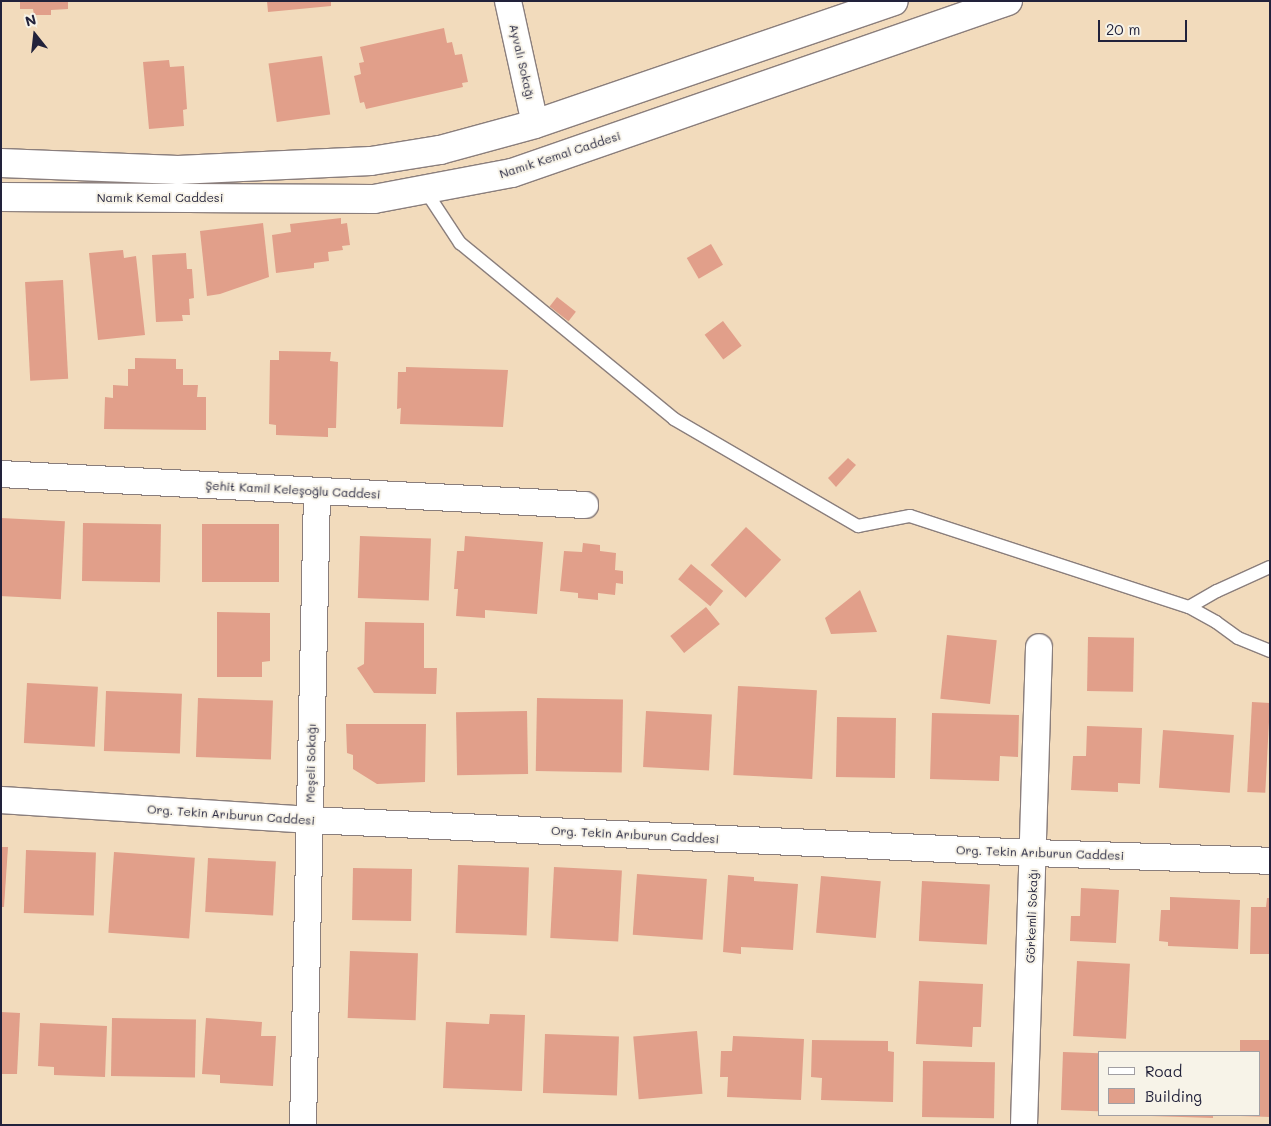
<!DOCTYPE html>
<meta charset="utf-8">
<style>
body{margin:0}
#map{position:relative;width:1271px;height:1126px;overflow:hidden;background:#f2dbbc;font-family:Mali,sans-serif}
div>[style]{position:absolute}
.building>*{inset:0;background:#e19f8a;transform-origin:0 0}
.roads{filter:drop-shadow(1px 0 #8a7e7c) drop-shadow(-1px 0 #8a7e7c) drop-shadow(0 1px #8a7e7c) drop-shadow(0 -1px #8a7e7c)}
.lane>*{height:12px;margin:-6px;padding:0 6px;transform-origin:6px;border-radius:6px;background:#fff}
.street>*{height:26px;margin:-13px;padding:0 13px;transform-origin:13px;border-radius:13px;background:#fff}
.secondary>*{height:28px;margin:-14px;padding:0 14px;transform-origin:14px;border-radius:14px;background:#fff}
span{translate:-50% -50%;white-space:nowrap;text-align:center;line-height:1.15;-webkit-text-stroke:4px #f7f3e8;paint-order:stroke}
.street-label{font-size:12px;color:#22223b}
.frame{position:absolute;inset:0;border:2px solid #22223b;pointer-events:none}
.legend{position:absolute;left:1098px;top:1051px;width:162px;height:65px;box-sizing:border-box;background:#f7f3e8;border:1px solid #a29fa3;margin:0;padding:6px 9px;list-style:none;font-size:15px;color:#22223b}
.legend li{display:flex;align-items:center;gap:10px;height:25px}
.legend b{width:25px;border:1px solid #a29fa3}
.north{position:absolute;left:10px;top:10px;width:50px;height:50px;-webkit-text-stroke:4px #f7f3e8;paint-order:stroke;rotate:344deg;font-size:14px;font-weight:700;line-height:20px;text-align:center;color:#22223b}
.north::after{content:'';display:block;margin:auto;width:18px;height:22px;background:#22223b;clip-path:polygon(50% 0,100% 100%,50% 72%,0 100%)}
.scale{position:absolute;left:1098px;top:20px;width:89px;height:22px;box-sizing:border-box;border:2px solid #22223b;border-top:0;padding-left:6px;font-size:15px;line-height:18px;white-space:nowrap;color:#22223b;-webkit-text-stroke:4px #f7f3e8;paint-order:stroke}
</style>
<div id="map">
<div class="building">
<i style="clip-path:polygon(20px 1px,68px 1px,68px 9px,51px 10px,51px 15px,34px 15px,33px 9px,20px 9px)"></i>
<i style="clip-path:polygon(267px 1px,331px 1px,331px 6px,268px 12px)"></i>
<i style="clip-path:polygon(444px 28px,447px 43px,452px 42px,455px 55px,462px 54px,468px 82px,462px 83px,463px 87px,366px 109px,364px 102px,360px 103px,354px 76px,361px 74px,359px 63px,364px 62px,360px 47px)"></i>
<i style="left:322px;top:56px;width:59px;height:54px;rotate:82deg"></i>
<i style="clip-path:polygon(169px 60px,170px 67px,184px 66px,187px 109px,183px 110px,184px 126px,149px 129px,143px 62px)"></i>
<i style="clip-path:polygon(341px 218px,341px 224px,347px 223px,350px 245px,342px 246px,343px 250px,328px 252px,329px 261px,314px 263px,314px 268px,276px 273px,272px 235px,291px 232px,290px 224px)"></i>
<i style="clip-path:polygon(263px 223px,269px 277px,220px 294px,207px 296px,200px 231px)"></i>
<i style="left:711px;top:244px;width:24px;height:28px;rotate:60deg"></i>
<i style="clip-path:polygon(123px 250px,124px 258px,136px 256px,145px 335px,98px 340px,89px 253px)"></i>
<i style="clip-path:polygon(186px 253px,187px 269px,192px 269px,194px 298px,189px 299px,190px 315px,182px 315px,183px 321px,156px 322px,152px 255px)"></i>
<i style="left:63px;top:280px;width:99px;height:38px;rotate:87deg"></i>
<i style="left:557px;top:297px;width:24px;height:12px;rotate:38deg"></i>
<i style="left:723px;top:321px;width:31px;height:23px;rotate:53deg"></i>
<i style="clip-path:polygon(279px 351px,331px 352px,330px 361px,338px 362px,336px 428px,328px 428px,328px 437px,276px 435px,276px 425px,269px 424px,270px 360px,279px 360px)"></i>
<i style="clip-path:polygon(135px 358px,176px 359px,176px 369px,183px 369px,183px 385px,198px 385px,197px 397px,206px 397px,206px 430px,104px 429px,105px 397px,113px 398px,113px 385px,128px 386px,128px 369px,135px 369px)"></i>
<i style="clip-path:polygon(406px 367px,508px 370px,503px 427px,400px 424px,401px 408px,397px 409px,398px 372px,406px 372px)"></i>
<i style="clip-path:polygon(848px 458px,856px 465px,836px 487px,828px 478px)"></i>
<i style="left:1px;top:518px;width:64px;height:78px;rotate:3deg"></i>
<i style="left:83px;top:523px;width:78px;height:58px;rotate:1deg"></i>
<i style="left:279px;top:524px;width:58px;height:77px;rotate:90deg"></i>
<i style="left:746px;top:527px;width:48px;height:52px;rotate:43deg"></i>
<i style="left:360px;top:536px;width:71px;height:62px;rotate:2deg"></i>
<i style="clip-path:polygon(465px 536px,543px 542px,537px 614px,485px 610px,485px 618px,456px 616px,458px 589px,454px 589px,457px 551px,464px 551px)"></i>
<i style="clip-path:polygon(583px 543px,600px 545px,600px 551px,616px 553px,615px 570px,623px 571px,623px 584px,616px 583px,615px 595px,598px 593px,598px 600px,578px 598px,578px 593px,560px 591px,564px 551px,582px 552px)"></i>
<i style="left:691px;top:564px;width:42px;height:20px;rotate:40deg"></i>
<i style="clip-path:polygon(860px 590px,877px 632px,831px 634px,825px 618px)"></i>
<i style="left:706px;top:607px;width:22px;height:46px;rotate:51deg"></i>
<i style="clip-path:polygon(217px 612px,270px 613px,270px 661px,262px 662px,262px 677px,217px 677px)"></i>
<i style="clip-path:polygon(365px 622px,424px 623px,424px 668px,437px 668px,436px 694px,374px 693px,357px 668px,364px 664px)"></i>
<i style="left:947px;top:635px;width:50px;height:64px;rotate:6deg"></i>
<i style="left:1088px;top:637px;width:46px;height:54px;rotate:1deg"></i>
<i style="left:27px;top:683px;width:71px;height:60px;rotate:3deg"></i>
<i style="left:738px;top:686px;width:79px;height:89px;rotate:3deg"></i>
<i style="left:106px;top:691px;width:76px;height:60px;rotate:2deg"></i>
<i style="left:198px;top:698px;width:75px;height:59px;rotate:2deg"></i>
<i style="left:537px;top:698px;width:86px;height:73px;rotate:1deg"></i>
<i style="left:1252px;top:702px;width:18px;height:90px;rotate:3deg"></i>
<i style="left:527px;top:711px;width:63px;height:71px;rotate:89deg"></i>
<i style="left:646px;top:711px;width:66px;height:56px;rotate:3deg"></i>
<i style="clip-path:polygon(932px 713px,1019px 715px,1018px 757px,1000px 756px,999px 781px,930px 779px)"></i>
<i style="left:837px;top:717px;width:59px;height:60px;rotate:1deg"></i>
<i style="clip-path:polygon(346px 724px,426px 724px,425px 782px,377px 784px,353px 769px,353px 755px,347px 753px)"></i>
<i style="clip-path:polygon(1087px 726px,1142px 728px,1140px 784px,1118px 783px,1118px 792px,1071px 790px,1073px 756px,1086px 756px)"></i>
<i style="left:1163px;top:730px;width:71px;height:58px;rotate:4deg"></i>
<i style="clip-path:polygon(1px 847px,8px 847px,4px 907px,1px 907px)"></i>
<i style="left:26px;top:850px;width:70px;height:63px;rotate:2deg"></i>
<i style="left:114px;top:852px;width:81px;height:81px;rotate:4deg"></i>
<i style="left:208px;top:858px;width:68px;height:54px;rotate:3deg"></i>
<i style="left:458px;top:865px;width:71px;height:68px;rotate:2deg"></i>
<i style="left:554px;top:867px;width:68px;height:71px;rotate:3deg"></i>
<i style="left:353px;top:868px;width:59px;height:52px;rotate:1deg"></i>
<i style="left:637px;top:874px;width:70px;height:61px;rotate:4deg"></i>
<i style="clip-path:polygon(728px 875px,754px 877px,754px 881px,798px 884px,793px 950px,741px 947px,741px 954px,723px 952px)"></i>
<i style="left:821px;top:876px;width:60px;height:57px;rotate:5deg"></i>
<i style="left:922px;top:881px;width:68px;height:60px;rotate:3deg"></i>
<i style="clip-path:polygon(1081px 888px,1119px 890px,1116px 943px,1070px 941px,1071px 916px,1080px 916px)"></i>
<i style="clip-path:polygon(1170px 897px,1240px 900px,1238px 949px,1168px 946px,1168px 942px,1159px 941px,1161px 910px,1170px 910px)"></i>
<i style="clip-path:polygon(1267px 898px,1270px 898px,1270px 954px,1250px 954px,1251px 907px,1266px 907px)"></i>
<i style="left:350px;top:951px;width:68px;height:67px;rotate:2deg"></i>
<i style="left:1077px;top:961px;width:53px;height:75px;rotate:3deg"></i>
<i style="clip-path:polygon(919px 981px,983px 984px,981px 1027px,973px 1027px,972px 1047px,916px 1044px)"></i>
<i style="clip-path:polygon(1px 1012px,20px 1013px,17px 1074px,1px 1074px)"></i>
<i style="clip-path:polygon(490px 1014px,525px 1015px,522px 1091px,443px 1088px,446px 1022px,489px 1024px)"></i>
<i style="left:112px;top:1018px;width:84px;height:58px;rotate:1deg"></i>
<i style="clip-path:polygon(206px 1018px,262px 1022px,261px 1036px,276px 1036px,273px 1086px,220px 1083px,220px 1075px,202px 1074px)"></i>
<i style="clip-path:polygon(40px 1023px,107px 1026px,105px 1077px,54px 1075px,54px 1067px,38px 1066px)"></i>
<i style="left:697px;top:1031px;width:63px;height:64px;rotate:85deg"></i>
<i style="left:545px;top:1034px;width:74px;height:59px;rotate:2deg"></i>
<i style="clip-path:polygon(733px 1036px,804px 1039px,801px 1100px,727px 1097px,728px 1077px,720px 1077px,721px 1051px,732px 1051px)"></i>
<i style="clip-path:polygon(812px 1040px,888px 1041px,888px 1051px,894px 1052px,893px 1102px,821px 1100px,822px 1078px,811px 1077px)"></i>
<i style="clip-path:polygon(1240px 1040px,1270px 1040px,1270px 1117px,1240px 1116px,1260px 1115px,1260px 1052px,1240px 1052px)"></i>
<i style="left:1063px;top:1052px;width:37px;height:58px;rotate:2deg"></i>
<i style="left:923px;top:1061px;width:72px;height:56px;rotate:1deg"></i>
<i style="clip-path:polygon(1151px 1115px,1213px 1115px,1213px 1118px,1151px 1116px)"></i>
</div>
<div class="roads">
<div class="lane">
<i style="left:425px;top:190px;width:64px;rotate:56.6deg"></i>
<i style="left:460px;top:243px;width:277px;rotate:39.4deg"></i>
<i style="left:674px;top:419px;width:213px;rotate:30.2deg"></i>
<i style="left:858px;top:526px;width:53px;rotate:-10.9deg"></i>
<i style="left:910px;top:516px;width:293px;rotate:18.1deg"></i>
<i style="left:1189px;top:607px;width:31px;rotate:29deg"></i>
<i style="left:1216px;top:622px;width:27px;rotate:36deg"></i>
<i style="left:1238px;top:638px;width:35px;rotate:22deg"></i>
<i style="left:1189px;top:607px;width:32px;rotate:-30deg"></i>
<i style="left:1217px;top:591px;width:58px;rotate:-24.4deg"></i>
</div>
<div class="street">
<i style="left:508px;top:1px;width:126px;rotate:77.6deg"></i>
<i style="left:1px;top:474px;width:585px;rotate:3.04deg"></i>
<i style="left:1px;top:800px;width:309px;rotate:3.7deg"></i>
<i style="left:309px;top:820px;width:726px;rotate:2.61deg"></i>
<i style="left:1034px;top:853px;width:236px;rotate:1.9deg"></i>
<i style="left:303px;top:1125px;width:633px;rotate:-88.73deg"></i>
<i style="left:1024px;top:1125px;width:478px;rotate:-88.2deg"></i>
</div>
<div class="secondary">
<i style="left:1px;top:163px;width:177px;rotate:2.3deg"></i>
<i style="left:178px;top:170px;width:193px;rotate:-2.7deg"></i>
<i style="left:371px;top:161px;width:70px;rotate:-9.1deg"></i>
<i style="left:440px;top:150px;width:98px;rotate:-15.3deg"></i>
<i style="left:535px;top:124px;width:379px;rotate:-18.9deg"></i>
<i style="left:1px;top:197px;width:373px;rotate:0.3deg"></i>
<i style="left:374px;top:199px;width:140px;rotate:-10.7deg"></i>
<i style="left:512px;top:173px;width:525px;rotate:-19.13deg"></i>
</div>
</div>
<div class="street-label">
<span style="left:522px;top:62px;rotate:77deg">Ayvalı Sokağı</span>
<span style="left:560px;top:155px;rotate:-18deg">Namık Kemal Caddesi</span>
<span style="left:160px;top:198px">Namık Kemal Caddesi</span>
<span style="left:293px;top:490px;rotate:3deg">Şehit Kamil Keleşoğlu Caddesi</span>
<span style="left:311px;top:763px;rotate:-89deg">Meşeli Sokağı</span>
<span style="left:231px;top:815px;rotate:4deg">Org. Tekin Arıburun Caddesi</span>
<span style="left:635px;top:835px;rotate:3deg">Org. Tekin Arıburun Caddesi</span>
<span style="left:1040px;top:853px;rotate:2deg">Org. Tekin Arıburun Caddesi</span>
<span style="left:1032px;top:916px;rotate:-88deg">Görkemli Sokağı</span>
</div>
<div class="frame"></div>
<ul class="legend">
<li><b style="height:6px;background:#fff"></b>Road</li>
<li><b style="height:14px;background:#e19f8a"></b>Building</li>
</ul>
<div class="north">N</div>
<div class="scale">20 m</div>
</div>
